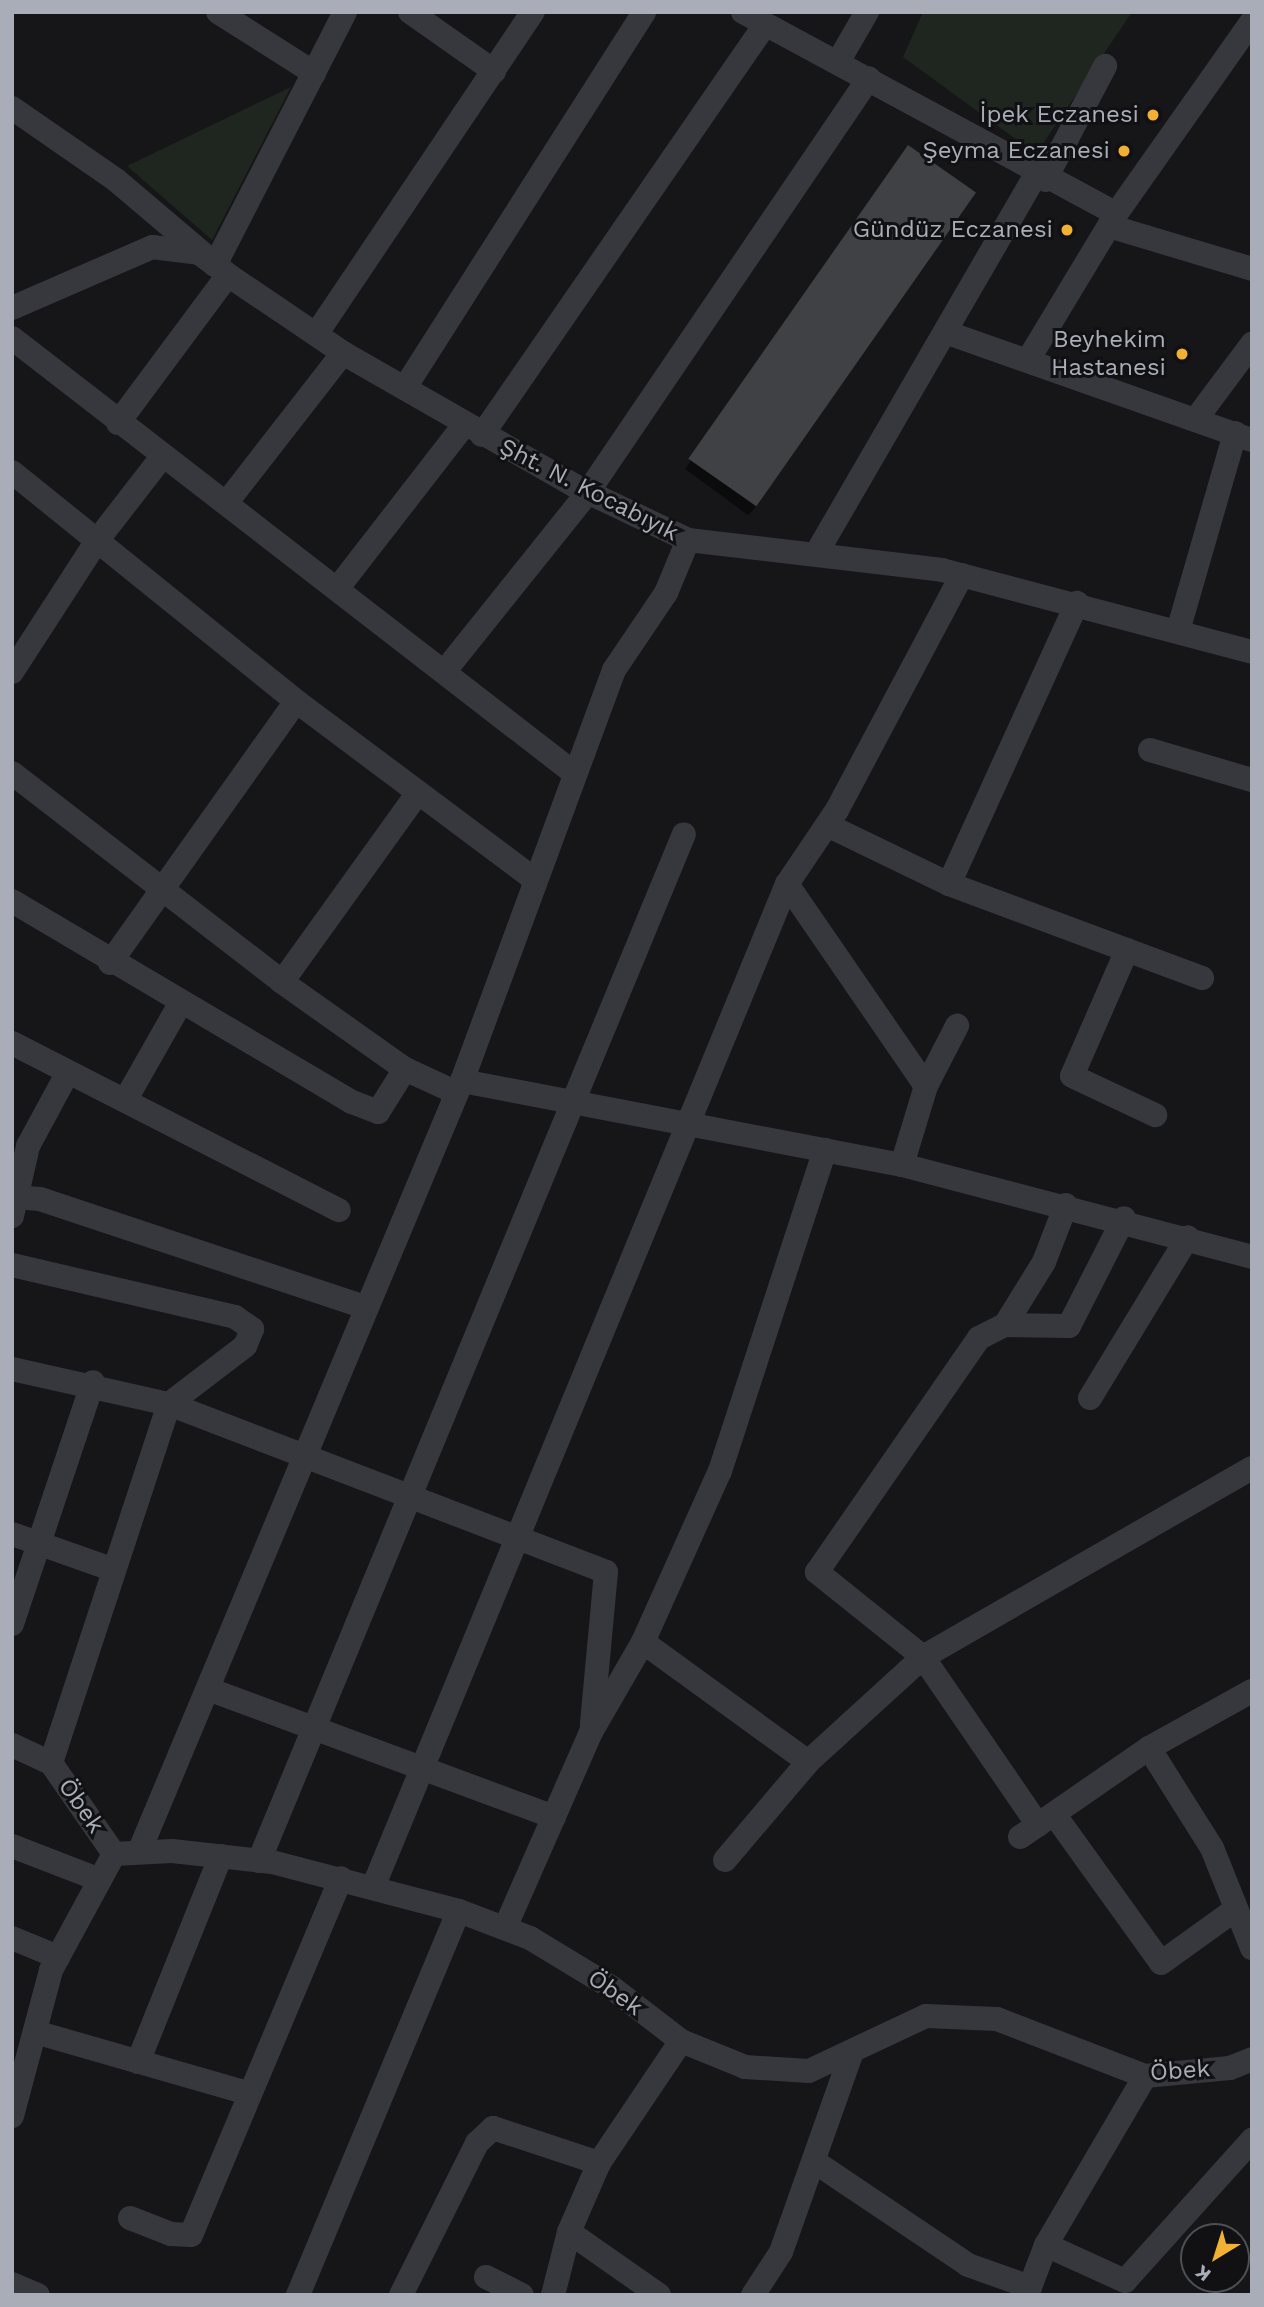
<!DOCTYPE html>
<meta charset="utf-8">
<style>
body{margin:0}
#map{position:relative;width:1264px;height:2307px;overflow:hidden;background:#161618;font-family:"Work Sans",sans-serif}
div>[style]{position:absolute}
.green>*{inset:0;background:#1e261f}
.shadow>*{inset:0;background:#0007}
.building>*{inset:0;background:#404145;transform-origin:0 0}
.minor>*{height:24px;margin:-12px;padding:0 12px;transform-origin:12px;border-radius:12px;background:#37383d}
.dots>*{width:19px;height:19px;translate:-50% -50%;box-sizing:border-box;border:4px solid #111113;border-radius:50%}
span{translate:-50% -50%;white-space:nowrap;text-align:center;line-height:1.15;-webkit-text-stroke:6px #111113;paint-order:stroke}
.poi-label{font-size:24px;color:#a8adb8}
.right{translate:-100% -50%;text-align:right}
.street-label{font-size:24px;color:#a8adb8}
.frame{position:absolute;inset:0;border:14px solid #a8adb8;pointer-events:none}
.north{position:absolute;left:1180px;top:2223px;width:70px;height:70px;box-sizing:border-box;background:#111113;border:2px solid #4d4f55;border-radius:50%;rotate:218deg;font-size:19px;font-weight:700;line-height:28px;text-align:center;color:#a8adb8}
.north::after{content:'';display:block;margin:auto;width:24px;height:32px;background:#f2b134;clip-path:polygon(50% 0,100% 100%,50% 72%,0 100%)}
</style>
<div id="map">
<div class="green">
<i style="clip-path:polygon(923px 12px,1132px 12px,1036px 154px,903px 57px)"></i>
<i style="clip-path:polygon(291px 87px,212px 240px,127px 166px)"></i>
</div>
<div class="shadow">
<i style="clip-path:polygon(908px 148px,755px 508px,748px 515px,685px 469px)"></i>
</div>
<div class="building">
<i style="left:908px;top:145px;width:83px;height:383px;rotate:35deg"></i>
</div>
<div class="minor">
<i style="left:218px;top:12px;width:114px;rotate:32.4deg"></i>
<i style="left:410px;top:12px;width:103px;rotate:35.1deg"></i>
<i style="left:743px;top:12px;width:424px;rotate:28.4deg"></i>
<i style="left:838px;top:62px;width:58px;rotate:-59.9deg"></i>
<i style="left:12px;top:108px;width:126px;rotate:34.7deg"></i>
<i style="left:116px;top:180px;width:147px;rotate:40.3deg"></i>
<i style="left:228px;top:275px;width:139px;rotate:34.1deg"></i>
<i style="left:343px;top:353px;width:267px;rotate:29.8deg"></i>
<i style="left:575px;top:486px;width:125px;rotate:25.5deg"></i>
<i style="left:688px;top:540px;width:256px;rotate:6.7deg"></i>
<i style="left:942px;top:570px;width:321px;rotate:14.8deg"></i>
<i style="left:1045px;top:180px;width:129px;rotate:-62.2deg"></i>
<i style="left:1109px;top:226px;width:149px;rotate:16.7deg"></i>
<i style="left:12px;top:308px;width:153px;rotate:-23.5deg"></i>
<i style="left:152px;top:247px;width:47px;rotate:7.3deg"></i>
<i style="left:199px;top:253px;width:20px;rotate:37deg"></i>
<i style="left:215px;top:265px;width:284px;rotate:-62.8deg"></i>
<i style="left:945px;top:332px;width:325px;rotate:19.4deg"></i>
<i style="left:317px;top:333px;width:387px;rotate:-56.1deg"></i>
<i style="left:12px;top:338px;width:711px;rotate:37.74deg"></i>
<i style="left:1028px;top:360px;width:170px;rotate:-58.9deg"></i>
<i style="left:1116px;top:214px;width:236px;rotate:-54.8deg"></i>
<i style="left:406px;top:386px;width:443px;rotate:-57.5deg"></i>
<i style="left:1196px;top:419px;width:94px;rotate:-53.3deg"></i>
<i style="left:118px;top:423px;width:184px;rotate:-53.4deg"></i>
<i style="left:482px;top:435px;width:497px;rotate:-55.4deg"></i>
<i style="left:12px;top:472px;width:365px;rotate:38.9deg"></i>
<i style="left:296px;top:701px;width:299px;rotate:36.8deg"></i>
<i style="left:227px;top:502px;width:189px;rotate:-52.1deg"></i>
<i style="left:816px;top:554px;width:438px;rotate:-59.9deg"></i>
<i style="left:337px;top:589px;width:207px;rotate:-52.2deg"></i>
<i style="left:1178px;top:631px;width:206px;rotate:-73.9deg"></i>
<i style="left:12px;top:672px;width:155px;rotate:-57.1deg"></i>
<i style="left:96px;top:542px;width:108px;rotate:-52.2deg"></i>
<i style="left:444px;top:672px;width:231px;rotate:-51.3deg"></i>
<i style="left:588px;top:492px;width:500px;rotate:-55.83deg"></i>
<i style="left:1150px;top:750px;width:106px;rotate:16.4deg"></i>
<i style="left:12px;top:773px;width:341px;rotate:37.7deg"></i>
<i style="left:282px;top:982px;width:151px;rotate:35.3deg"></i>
<i style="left:405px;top:1069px;width:57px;rotate:24.8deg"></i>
<i style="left:827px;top:825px;width:136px;rotate:25.8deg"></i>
<i style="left:949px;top:884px;width:270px;rotate:20.4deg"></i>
<i style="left:787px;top:884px;width:89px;rotate:-56deg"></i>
<i style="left:837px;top:810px;width:266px;rotate:-62deg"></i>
<i style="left:949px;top:884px;width:309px;rotate:-65.5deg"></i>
<i style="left:12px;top:901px;width:395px;rotate:30.6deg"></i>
<i style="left:352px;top:1102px;width:28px;rotate:21deg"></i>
<i style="left:378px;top:1112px;width:51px;rotate:-57.9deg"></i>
<i style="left:1127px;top:950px;width:137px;rotate:113.6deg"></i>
<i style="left:1072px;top:1076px;width:92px;rotate:25.2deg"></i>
<i style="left:110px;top:963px;width:321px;rotate:-54.6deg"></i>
<i style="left:282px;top:982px;width:233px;rotate:-54.3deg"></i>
<i style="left:12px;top:1043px;width:367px;rotate:27.1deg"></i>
<i style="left:462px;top:1081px;width:448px;rotate:10.8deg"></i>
<i style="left:902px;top:1165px;width:362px;rotate:14.7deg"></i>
<i style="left:126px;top:1099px;width:109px;rotate:-60.4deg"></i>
<i style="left:902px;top:1165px;width:83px;rotate:-73.1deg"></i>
<i style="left:926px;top:1086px;width:68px;rotate:-62.7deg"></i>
<i style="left:12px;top:1197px;width:28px;rotate:4deg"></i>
<i style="left:40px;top:1199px;width:342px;rotate:18.4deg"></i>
<i style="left:12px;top:1216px;width:72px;rotate:-77.1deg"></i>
<i style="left:28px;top:1146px;width:84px;rotate:-61.6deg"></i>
<i style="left:12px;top:1265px;width:229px;rotate:13.1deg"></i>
<i style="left:235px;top:1317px;width:21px;rotate:35deg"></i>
<i style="left:252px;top:1329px;width:18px;rotate:112deg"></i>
<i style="left:245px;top:1346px;width:96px;rotate:142.7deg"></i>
<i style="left:169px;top:1404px;width:378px;rotate:108.2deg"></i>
<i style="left:1005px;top:1325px;width:64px;rotate:0.9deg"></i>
<i style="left:1069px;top:1326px;width:121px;rotate:-63deg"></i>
<i style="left:12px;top:1369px;width:161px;rotate:12.6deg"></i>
<i style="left:169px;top:1404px;width:468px;rotate:21deg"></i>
<i style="left:606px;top:1572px;width:153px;rotate:95.3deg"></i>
<i style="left:1090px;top:1398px;width:188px;rotate:-58.7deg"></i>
<i style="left:12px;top:1534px;width:108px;rotate:19.4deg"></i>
<i style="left:12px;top:1624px;width:255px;rotate:-71.5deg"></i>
<i style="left:643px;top:1642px;width:204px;rotate:36deg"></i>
<i style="left:208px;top:1689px;width:369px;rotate:20.3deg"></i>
<i style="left:12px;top:1745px;width:43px;rotate:24.8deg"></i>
<i style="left:51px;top:1763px;width:111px;rotate:55.3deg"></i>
<i style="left:1149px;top:1748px;width:118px;rotate:57.8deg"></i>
<i style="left:1212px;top:1848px;width:108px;rotate:68.2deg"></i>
<i style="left:1054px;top:1814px;width:183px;rotate:54.3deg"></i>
<i style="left:1161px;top:1963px;width:92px;rotate:-35.8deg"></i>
<i style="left:1038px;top:1825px;width:204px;rotate:-124.4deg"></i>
<i style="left:923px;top:1657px;width:136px;rotate:-141.3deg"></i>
<i style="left:817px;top:1572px;width:285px;rotate:-55.3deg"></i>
<i style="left:979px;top:1338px;width:29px;rotate:-27deg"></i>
<i style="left:1005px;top:1325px;width:74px;rotate:-58.2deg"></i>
<i style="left:1044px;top:1262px;width:61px;rotate:-68.9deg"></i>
<i style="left:1020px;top:1837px;width:157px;rotate:-34.6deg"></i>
<i style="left:1149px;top:1748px;width:118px;rotate:-29deg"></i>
<i style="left:12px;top:1846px;width:94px;rotate:21.1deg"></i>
<i style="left:139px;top:1852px;width:836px;rotate:-67.27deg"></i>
<i style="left:462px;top:1081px;width:438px;rotate:-69.7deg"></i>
<i style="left:614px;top:670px;width:93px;rotate:-56deg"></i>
<i style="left:666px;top:593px;width:57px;rotate:-67.5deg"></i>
<i style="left:114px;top:1854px;width:58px;rotate:-3deg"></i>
<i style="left:172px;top:1851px;width:101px;rotate:6.3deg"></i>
<i style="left:272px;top:1862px;width:193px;rotate:14.7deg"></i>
<i style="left:459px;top:1911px;width:76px;rotate:20.8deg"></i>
<i style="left:530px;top:1938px;width:95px;rotate:31.2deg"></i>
<i style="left:611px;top:1987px;width:88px;rotate:37.6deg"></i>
<i style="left:681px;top:2041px;width:69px;rotate:22.1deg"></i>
<i style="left:745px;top:2067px;width:64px;rotate:3.6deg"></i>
<i style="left:809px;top:2071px;width:129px;rotate:-25.2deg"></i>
<i style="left:926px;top:2016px;width:71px;rotate:2.4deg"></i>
<i style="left:997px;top:2019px;width:159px;rotate:21.1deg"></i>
<i style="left:1145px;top:2076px;width:85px;rotate:-5.4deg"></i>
<i style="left:1230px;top:2068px;width:24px;rotate:-22deg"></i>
<i style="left:725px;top:1860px;width:128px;rotate:-49.7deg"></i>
<i style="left:808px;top:1762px;width:156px;rotate:-42.4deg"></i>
<i style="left:923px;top:1657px;width:379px;rotate:-29.9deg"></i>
<i style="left:259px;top:1861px;width:1111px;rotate:-67.52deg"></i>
<i style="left:374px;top:1885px;width:1083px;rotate:-67.58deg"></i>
<i style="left:787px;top:884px;width:245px;rotate:55.5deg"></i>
<i style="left:505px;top:1928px;width:214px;rotate:-66.3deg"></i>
<i style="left:591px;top:1732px;width:104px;rotate:-60deg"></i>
<i style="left:643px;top:1642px;width:188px;rotate:-65.8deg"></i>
<i style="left:720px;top:1471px;width:338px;rotate:-71.9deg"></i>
<i style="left:12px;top:1938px;width:50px;rotate:22.4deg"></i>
<i style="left:35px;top:2032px;width:222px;rotate:16deg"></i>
<i style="left:138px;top:2062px;width:222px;rotate:-68.1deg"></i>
<i style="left:12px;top:2116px;width:151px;rotate:-75deg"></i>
<i style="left:51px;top:1970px;width:132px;rotate:-61.5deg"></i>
<i style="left:815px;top:2162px;width:184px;rotate:33.9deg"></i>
<i style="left:968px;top:2265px;width:66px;rotate:19.5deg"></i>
<i style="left:130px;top:2218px;width:44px;rotate:21.3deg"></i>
<i style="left:171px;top:2234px;width:20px;rotate:3deg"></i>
<i style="left:191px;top:2235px;width:387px;rotate:-67.2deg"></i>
<i style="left:569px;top:2232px;width:110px;rotate:35deg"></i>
<i style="left:1046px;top:2245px;width:87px;rotate:24.5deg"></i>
<i style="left:1125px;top:2281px;width:190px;rotate:-48deg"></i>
<i style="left:486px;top:2277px;width:40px;rotate:26.6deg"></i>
<i style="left:12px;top:2284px;width:28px;rotate:23deg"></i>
<i style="left:298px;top:2295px;width:416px;rotate:-67.3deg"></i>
<i style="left:401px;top:2295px;width:170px;rotate:-63.4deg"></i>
<i style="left:477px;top:2143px;width:22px;rotate:-43deg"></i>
<i style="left:493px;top:2128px;width:112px;rotate:18.3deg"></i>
<i style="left:553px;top:2295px;width:65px;rotate:-75.7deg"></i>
<i style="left:569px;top:2232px;width:75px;rotate:-66.5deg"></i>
<i style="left:599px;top:2163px;width:147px;rotate:-56.1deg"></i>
<i style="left:753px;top:2295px;width:51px;rotate:-56.9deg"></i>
<i style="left:781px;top:2252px;width:212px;rotate:-70.5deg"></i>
<i style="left:1027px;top:2295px;width:53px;rotate:-69.2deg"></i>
<i style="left:1046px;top:2245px;width:196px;rotate:-59.6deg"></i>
</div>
<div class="dots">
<i style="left:1153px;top:115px;background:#f2b134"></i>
<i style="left:1124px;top:151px;background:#f2b134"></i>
<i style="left:1067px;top:230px;background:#f2b134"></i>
<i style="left:1182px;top:354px;background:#f2b134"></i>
</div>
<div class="poi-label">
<span class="right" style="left:1139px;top:115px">İpek Eczanesi</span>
<span class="right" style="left:1110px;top:151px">Şeyma Eczanesi</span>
<span class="right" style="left:1053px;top:230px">Gündüz Eczanesi</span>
<span class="right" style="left:1166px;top:354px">Beyhekim<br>Hastanesi</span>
</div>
<div class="street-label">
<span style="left:589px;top:490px;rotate:27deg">Şht. N. Kocabıyık</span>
<span style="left:81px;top:1806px;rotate:55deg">Öbek</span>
<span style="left:615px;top:1993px;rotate:35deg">Öbek</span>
<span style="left:1180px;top:2071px;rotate:-4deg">Öbek</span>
</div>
<div class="frame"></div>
<div class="north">K</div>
</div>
